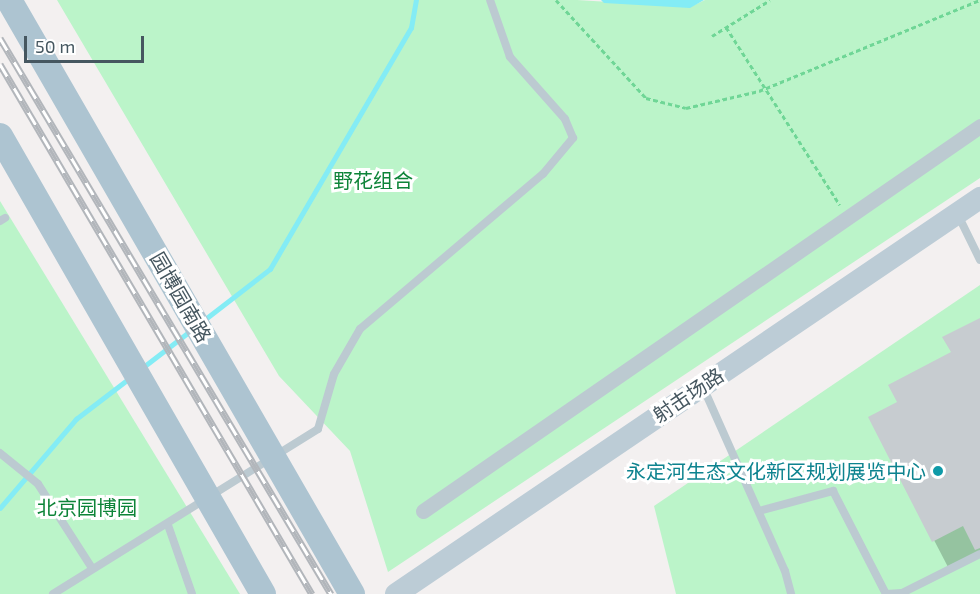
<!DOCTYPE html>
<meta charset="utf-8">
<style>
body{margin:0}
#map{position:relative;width:980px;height:594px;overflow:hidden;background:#f3f0f0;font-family:"Exo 2","Noto Sans SC",sans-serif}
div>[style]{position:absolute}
.green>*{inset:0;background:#bbf4c9}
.water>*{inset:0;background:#84ecf5}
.shadow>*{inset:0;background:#0003}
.stream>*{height:4.5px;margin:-2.25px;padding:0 2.25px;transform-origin:2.25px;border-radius:2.25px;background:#84ecf5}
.building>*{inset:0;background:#c7ccd0}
.path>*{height:3px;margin-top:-1.5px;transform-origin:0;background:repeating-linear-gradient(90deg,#6fd696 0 4.5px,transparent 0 7.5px)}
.lane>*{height:8px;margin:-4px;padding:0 4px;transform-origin:4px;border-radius:4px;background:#bccad1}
.street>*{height:15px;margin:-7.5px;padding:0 7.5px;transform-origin:7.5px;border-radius:7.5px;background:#bccad1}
.secondary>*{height:22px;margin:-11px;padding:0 11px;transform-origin:11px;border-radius:11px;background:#bcccd6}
.rail>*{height:7px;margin-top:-3.5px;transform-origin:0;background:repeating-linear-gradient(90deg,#fff 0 14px,#b2b6bb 0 28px);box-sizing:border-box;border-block:2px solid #b2b6bb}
.primary-bridge>*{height:26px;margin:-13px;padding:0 13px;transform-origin:13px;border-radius:13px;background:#adc4d1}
.dots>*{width:16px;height:16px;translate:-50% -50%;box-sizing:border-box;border:3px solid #fff;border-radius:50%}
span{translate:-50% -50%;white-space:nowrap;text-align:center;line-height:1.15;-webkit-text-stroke:6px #fff;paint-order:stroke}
.park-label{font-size:20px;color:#0e8439}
.street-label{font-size:20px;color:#465760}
.culture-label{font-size:20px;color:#0d838f}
.right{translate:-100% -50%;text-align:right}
.scale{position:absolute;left:24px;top:36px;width:120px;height:27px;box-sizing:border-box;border:3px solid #465760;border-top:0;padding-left:8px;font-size:18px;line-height:21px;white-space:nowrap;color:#465760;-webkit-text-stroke:4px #fff;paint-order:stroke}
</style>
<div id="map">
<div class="green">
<i style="clip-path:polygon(57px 0,577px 0,690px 7px,705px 0,980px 0,980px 178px,388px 572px,350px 451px,279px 376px)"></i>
<i style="clip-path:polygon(0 201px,240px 594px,0 594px)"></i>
<i style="clip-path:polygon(980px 285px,980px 594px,676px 594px,654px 506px)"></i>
</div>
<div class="water">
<i style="clip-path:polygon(601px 0,704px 0,690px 8px,604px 3px)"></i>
</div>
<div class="shadow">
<i style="clip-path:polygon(980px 319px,980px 555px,948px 567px,870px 417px,899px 403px,953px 353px)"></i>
</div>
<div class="stream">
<i style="left:204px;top:320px;width:83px;rotate:-37.7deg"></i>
<i style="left:270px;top:269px;width:279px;rotate:-59.7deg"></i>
<i style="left:411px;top:28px;width:28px;rotate:-80deg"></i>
<i style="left:142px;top:368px;width:61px;rotate:-37.6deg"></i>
<i style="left:0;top:508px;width:117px;rotate:-49.5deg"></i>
<i style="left:76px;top:419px;width:69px;rotate:-37.4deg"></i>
</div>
<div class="building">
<i style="clip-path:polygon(980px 318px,980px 548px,975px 550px,963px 526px,932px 542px,868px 417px,897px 402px,888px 385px,951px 352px,942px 337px)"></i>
</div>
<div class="path">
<i style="left:556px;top:0;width:133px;rotate:47.4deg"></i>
<i style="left:646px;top:98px;width:41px;rotate:14deg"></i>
<i style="left:686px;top:108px;width:75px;rotate:-13.1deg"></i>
<i style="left:759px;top:91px;width:239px;rotate:-22.4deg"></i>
<i style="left:726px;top:27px;width:211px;rotate:57.4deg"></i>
<i style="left:712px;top:36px;width:68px;rotate:-31.8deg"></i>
</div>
<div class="lane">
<i style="left:958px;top:215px;width:50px;rotate:63.9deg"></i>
<i style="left:0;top:221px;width:6px;rotate:-31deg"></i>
<i style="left:703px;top:387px;width:201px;rotate:66deg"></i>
<i style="left:785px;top:571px;width:24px;rotate:75deg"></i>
<i style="left:0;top:453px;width:49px;rotate:39.2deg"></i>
<i style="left:38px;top:484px;width:100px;rotate:57.3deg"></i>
<i style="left:759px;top:511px;width:77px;rotate:-15.1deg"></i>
<i style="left:833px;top:491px;width:116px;rotate:62.8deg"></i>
<i style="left:886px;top:594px;width:16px;rotate:-4deg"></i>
<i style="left:902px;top:593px;width:87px;rotate:-26.6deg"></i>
<i style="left:168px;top:525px;width:73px;rotate:70.8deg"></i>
<i style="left:53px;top:594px;width:312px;rotate:-31.9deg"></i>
<i style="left:318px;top:429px;width:57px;rotate:-73.8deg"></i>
<i style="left:334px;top:374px;width:52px;rotate:-60deg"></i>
<i style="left:360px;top:329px;width:240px;rotate:-40.3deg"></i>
<i style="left:543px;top:174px;width:47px;rotate:-50.2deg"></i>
<i style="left:573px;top:138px;width:21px;rotate:-113deg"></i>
<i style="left:565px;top:119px;width:83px;rotate:-131.6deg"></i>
<i style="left:510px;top:57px;width:60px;rotate:-109.3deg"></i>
</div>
<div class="street">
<i style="left:423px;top:511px;width:677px;rotate:-34.65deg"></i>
</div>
<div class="secondary">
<i style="left:396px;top:594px;width:706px;rotate:-34.14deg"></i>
</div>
<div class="rail">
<i style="left:0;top:38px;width:647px;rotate:59.23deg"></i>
<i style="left:0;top:64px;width:615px;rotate:59.52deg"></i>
</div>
<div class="primary-bridge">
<i style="left:9px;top:0;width:686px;rotate:60deg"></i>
<i style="left:0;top:136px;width:528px;rotate:60.13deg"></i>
</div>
<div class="dots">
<i style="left:938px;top:471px;background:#0f9aa8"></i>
</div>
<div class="park-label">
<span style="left:373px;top:180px">野花组合</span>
<span style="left:87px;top:507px">北京园博园</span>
</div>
<div class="street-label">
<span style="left:181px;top:297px;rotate:60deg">园博园南路</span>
<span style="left:688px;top:395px;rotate:-34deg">射击场路</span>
</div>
<div class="culture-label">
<span class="right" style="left:926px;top:471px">永定河生态文化新区规划展览中心</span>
</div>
<div class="scale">50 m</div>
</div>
